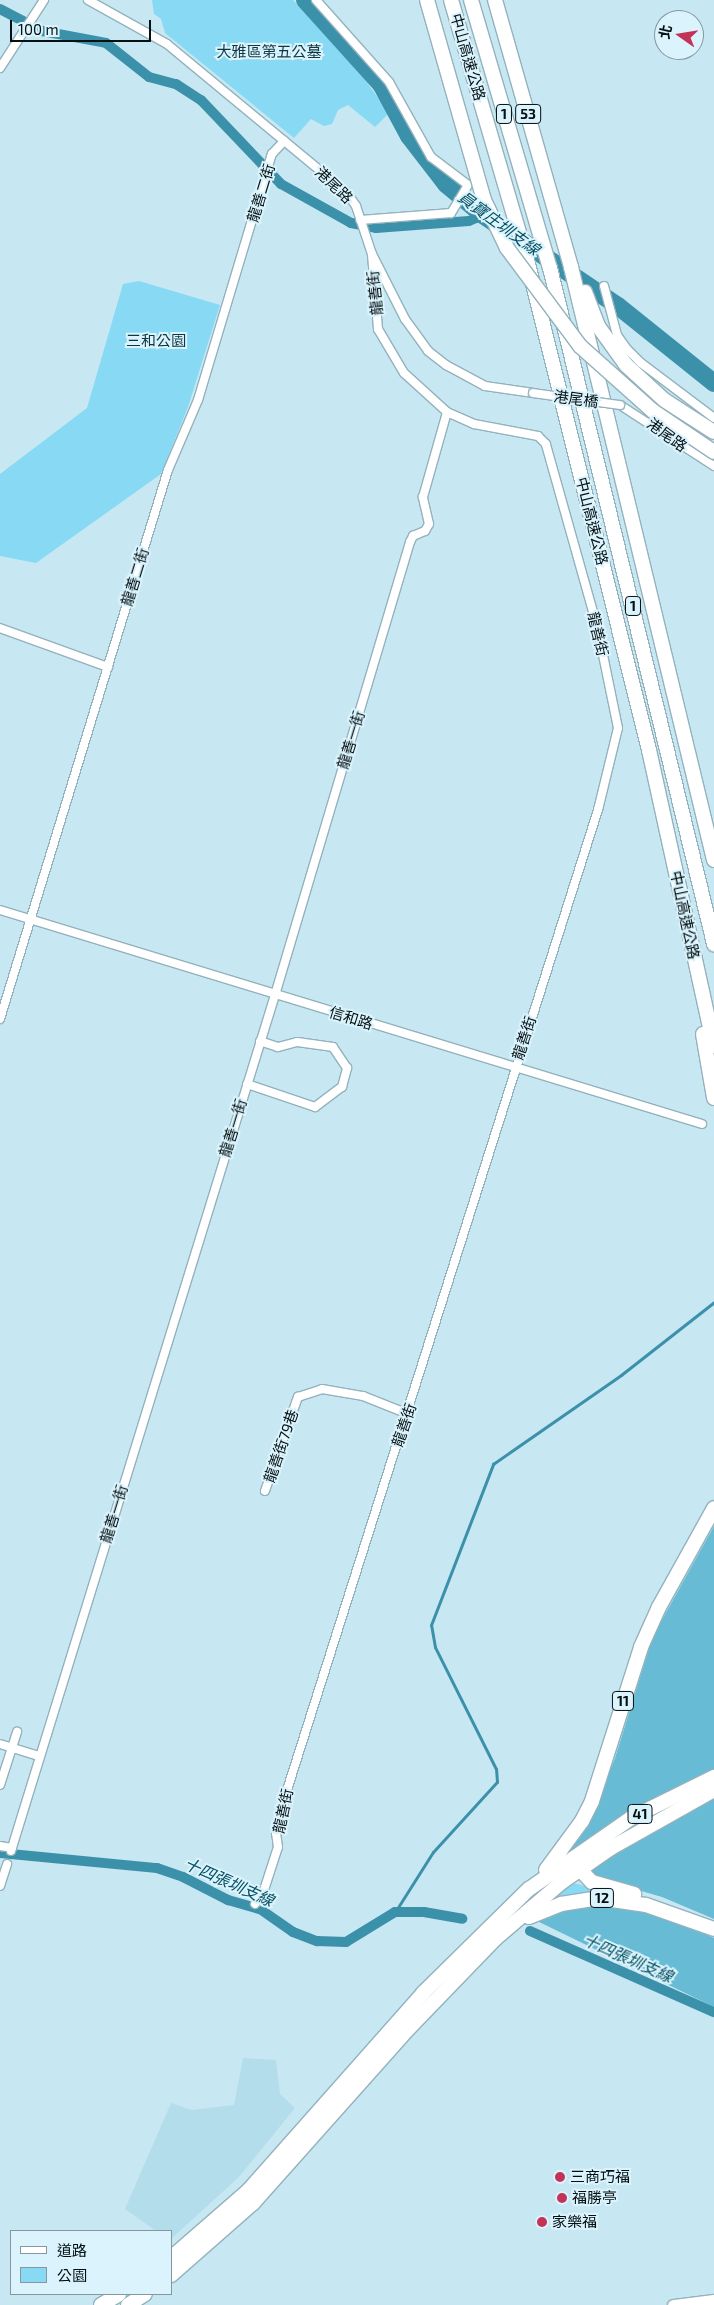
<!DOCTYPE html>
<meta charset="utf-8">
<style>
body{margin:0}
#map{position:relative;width:714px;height:2305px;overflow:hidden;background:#c7e7f3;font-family:"Exo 2","Noto Sans TC",sans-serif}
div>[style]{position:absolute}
.built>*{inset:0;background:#b4ddeb}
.green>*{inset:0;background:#88daf4}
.forest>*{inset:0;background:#67bbd5}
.stream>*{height:3px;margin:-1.5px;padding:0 1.5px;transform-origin:1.5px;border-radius:1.5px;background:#3c91aa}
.canal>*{height:10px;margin:-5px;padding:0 5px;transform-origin:5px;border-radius:5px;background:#3c91aa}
.river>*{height:18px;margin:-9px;padding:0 9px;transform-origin:9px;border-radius:9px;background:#3c91aa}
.roads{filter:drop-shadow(1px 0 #93b2bc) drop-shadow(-1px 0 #93b2bc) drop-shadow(0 1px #93b2bc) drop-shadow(0 -1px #93b2bc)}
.street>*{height:8px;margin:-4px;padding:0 4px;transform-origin:4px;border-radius:4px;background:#fff}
.primary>*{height:11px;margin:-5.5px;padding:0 5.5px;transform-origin:5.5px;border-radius:5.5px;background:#fff}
.highway>*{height:14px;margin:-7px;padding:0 7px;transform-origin:7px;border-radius:7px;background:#fff}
.bridges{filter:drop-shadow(1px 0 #93b2bc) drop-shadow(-1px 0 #93b2bc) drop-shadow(0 1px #93b2bc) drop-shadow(0 -1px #93b2bc)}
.street-bridge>*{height:8px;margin:-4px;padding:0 4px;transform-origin:4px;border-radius:4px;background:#fff}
.highway-bridge>*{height:14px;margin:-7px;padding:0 7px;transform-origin:7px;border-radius:7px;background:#fff}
.dots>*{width:14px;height:14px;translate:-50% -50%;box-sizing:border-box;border:2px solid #daf3fc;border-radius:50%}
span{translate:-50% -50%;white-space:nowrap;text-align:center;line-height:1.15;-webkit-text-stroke:4px #daf3fc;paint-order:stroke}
.shield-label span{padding:1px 4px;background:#daf3fc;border:1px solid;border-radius:4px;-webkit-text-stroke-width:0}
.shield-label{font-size:14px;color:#051013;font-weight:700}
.park-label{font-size:15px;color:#0f3742}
.street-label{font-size:15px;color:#051013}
.poi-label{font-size:15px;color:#051013}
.left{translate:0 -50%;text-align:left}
.water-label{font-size:16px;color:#045062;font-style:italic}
.legend{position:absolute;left:10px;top:2230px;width:162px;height:65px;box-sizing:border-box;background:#daf3fc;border:1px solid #85989f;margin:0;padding:6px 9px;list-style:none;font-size:15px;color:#051013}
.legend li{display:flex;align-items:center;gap:10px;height:25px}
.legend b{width:25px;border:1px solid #85989f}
.north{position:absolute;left:654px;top:10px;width:50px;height:50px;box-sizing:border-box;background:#daf3fc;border:1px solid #85989f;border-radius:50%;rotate:283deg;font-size:14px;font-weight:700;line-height:20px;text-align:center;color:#051013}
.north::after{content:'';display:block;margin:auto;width:18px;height:22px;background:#c33358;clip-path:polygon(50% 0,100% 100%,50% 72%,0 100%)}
.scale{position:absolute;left:10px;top:20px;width:141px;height:22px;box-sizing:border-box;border:2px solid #051013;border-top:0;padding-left:6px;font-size:15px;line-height:18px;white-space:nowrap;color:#051013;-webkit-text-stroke:4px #daf3fc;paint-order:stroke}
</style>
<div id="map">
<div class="built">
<i style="clip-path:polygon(243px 2058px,276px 2060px,280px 2094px,295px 2108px,239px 2177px,171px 2239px,171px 2231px,156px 2231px,125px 2209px,171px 2103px,192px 2110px,234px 2105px)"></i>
</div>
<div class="green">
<i style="clip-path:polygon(152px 0,293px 0,345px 52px,389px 113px,375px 127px,348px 105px,338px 110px,332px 124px,324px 126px,311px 119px,294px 138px,165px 33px,161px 19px,154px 14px)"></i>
<i style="clip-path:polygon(139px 281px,220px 305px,188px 407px,161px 474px,36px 563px,0 556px,0 474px,87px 408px,123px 284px)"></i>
<i style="clip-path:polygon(572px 1884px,578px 1884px,604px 1892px,556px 1901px,552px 1896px)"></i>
</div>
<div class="forest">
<i style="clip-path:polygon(714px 1526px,714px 1769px,646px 1802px,571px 1852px,569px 1849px,590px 1822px,615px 1758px,653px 1636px)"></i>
<i style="clip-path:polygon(714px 1795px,714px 1919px,662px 1897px,596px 1878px,588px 1869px)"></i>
<i style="clip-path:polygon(613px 1902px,658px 1913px,714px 1938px,714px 2007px,535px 1920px,554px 1911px)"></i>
</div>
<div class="stream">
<i style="left:395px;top:1912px;width:71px;rotate:-57.7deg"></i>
<i style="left:433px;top:1852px;width:95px;rotate:-47.6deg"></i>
<i style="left:497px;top:1782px;width:13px;rotate:-94deg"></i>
<i style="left:496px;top:1769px;width:136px;rotate:-116.6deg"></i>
<i style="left:435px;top:1647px;width:22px;rotate:-100deg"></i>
<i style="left:431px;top:1625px;width:173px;rotate:-68.9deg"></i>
<i style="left:493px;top:1464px;width:156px;rotate:-34.8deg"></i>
<i style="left:621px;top:1375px;width:118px;rotate:-38.1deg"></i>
</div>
<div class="canal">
<i style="left:0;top:9px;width:47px;rotate:27.6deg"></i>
<i style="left:42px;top:31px;width:65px;rotate:10.6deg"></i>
<i style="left:106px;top:43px;width:55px;rotate:38.3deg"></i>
<i style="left:149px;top:77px;width:28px;rotate:15deg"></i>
<i style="left:176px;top:84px;width:30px;rotate:33deg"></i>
<i style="left:201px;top:100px;width:116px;rotate:46.4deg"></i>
<i style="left:281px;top:184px;width:80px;rotate:29.1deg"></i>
<i style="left:351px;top:223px;width:25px;rotate:11deg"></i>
<i style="left:376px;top:228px;width:93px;rotate:-4.3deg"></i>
<i style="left:469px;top:221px;width:15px;rotate:-23deg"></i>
<i style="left:0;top:1853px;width:158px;rotate:5.5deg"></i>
<i style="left:157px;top:1868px;width:28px;rotate:19deg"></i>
<i style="left:183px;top:1877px;width:51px;rotate:27.1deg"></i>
<i style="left:228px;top:1900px;width:33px;rotate:16deg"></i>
<i style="left:260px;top:1909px;width:40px;rotate:34.9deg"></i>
<i style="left:293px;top:1932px;width:26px;rotate:21deg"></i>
<i style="left:317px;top:1941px;width:29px;rotate:2deg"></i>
<i style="left:346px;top:1942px;width:57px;rotate:-31.5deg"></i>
<i style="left:395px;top:1912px;width:29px"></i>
<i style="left:424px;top:1912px;width:39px;rotate:10deg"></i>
<i style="left:530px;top:1931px;width:201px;rotate:23.8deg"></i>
</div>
<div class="river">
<i style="left:305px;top:0;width:113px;rotate:47.9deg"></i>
<i style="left:381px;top:84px;width:59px;rotate:61.7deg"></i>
<i style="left:409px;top:136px;width:61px;rotate:52.4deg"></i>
<i style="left:446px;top:184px;width:48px;rotate:40deg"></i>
<i style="left:483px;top:215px;width:163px;rotate:34deg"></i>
<i style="left:618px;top:306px;width:123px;rotate:38.7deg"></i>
</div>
<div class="roads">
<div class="street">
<i style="left:88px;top:0;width:90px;rotate:29.1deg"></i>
<i style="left:167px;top:44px;width:234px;rotate:39.6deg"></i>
<i style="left:347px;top:193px;width:16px;rotate:55deg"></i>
<i style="left:356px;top:206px;width:51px;rotate:71.6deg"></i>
<i style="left:372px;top:254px;width:73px;rotate:63.1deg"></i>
<i style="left:405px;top:319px;width:39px;rotate:54deg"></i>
<i style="left:428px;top:351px;width:23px;rotate:38deg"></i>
<i style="left:446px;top:365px;width:44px;rotate:28.3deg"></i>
<i style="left:485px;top:386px;width:49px;rotate:8.3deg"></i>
<i style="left:316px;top:0;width:110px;rotate:48.3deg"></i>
<i style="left:389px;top:82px;width:86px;rotate:60.8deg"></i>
<i style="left:431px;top:157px;width:46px;rotate:37.1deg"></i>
<i style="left:468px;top:185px;width:33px;rotate:121deg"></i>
<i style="left:451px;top:213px;width:91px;rotate:175.6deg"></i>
<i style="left:0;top:68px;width:81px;rotate:-57.1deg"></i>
<i style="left:604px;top:286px;width:51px;rotate:75.1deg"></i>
<i style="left:617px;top:335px;width:16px;rotate:55deg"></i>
<i style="left:626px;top:348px;width:21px;rotate:45deg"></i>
<i style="left:641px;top:363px;width:91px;rotate:37deg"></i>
<i style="left:620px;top:405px;width:112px;rotate:33deg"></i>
<i style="left:0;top:628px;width:115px;rotate:19.9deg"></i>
<i style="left:0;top:910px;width:734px;rotate:16.95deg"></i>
<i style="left:0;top:1019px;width:574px;rotate:-72.99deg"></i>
<i style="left:168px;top:470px;width:76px;rotate:-66.8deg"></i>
<i style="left:198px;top:400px;width:257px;rotate:-73.3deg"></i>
<i style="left:272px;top:154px;width:18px;rotate:-47deg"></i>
<i style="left:247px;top:1084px;width:72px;rotate:18.7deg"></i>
<i style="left:315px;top:1107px;width:34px;rotate:-37deg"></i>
<i style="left:342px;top:1087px;width:20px;rotate:-75deg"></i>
<i style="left:347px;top:1068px;width:25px;rotate:-124deg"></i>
<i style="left:333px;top:1047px;width:36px;rotate:-172deg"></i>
<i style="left:297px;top:1042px;width:20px;rotate:165deg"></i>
<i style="left:278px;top:1047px;width:19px;rotate:-162deg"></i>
<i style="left:265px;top:1491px;width:100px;rotate:-70.7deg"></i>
<i style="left:298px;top:1397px;width:25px;rotate:-18deg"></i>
<i style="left:322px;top:1389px;width:42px;rotate:9.7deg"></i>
<i style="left:363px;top:1396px;width:48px;rotate:21.8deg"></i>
<i style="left:0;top:1744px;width:41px;rotate:17.1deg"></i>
<i style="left:0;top:1785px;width:56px;rotate:-72.2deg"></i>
<i style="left:0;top:1846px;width:12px;rotate:9deg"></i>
<i style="left:11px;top:1851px;width:896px;rotate:-72.86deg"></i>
<i style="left:275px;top:995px;width:473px;rotate:-73.4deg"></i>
<i style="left:410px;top:542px;width:7px;rotate:-63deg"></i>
<i style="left:413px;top:536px;width:13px;rotate:-23deg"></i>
<i style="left:425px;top:531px;width:8px;rotate:-60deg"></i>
<i style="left:429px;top:524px;width:28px;rotate:-103deg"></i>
<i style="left:423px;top:497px;width:88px;rotate:-74.2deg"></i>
<i style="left:0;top:1886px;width:23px;rotate:-72deg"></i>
<i style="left:255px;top:1904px;width:17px;rotate:-57deg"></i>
<i style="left:264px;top:1890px;width:45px;rotate:-72deg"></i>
<i style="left:278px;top:1847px;width:14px;rotate:-98deg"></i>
<i style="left:276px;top:1833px;width:48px;rotate:-75.4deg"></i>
<i style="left:288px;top:1787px;width:1025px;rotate:-72.4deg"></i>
<i style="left:598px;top:810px;width:84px;rotate:-76.3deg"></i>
<i style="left:618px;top:728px;width:104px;rotate:-101.6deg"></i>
<i style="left:597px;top:626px;width:189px;rotate:-105.7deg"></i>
<i style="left:546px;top:444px;width:11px;rotate:-135deg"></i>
<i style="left:538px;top:436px;width:65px;rotate:-169.4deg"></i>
<i style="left:474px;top:424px;width:30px;rotate:-156deg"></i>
<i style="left:447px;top:412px;width:58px;rotate:-137.8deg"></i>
<i style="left:404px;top:373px;width:51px;rotate:-120.6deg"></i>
<i style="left:378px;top:329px;width:75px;rotate:-94.6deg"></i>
</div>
<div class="primary">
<i style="left:673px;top:2305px;width:41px;rotate:-7deg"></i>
</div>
<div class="highway">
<i style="left:451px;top:0;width:267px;rotate:73.7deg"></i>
<i style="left:526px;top:256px;width:509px;rotate:76.02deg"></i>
<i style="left:649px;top:750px;width:303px;rotate:77.6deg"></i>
<i style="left:471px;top:0;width:279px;rotate:73.6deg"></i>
<i style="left:550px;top:268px;width:696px;rotate:76.36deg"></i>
<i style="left:495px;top:0;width:278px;rotate:74.1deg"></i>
<i style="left:571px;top:267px;width:610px;rotate:76.44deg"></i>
<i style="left:585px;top:292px;width:36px;rotate:69deg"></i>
<i style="left:598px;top:326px;width:48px;rotate:54.3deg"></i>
<i style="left:626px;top:365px;width:52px;rotate:42.6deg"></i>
<i style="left:664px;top:400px;width:59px;rotate:32.6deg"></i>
<i style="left:703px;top:1034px;width:65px;rotate:80.2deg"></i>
<i style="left:574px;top:1863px;width:26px;rotate:47deg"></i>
<i style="left:592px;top:1882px;width:44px;rotate:15.9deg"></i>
<i style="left:546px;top:1870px;width:61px;rotate:-53.7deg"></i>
<i style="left:582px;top:1821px;width:22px;rotate:-63deg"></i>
<i style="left:592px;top:1801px;width:162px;rotate:-72.3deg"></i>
<i style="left:641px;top:1647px;width:44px;rotate:-65.8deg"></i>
<i style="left:659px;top:1607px;width:113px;rotate:-60.9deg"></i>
<i style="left:529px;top:1917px;width:35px;rotate:-22deg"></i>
<i style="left:561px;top:1904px;width:37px;rotate:-9deg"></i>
<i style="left:598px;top:1898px;width:49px;rotate:8.3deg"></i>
<i style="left:646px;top:1905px;width:72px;rotate:19.4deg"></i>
<i style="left:171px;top:2258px;width:103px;rotate:-41.1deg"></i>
<i style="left:249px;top:2190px;width:263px;rotate:-48.5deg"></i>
<i style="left:423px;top:1993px;width:148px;rotate:-44.5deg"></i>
<i style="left:529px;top:1889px;width:124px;rotate:-34.8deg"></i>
<i style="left:631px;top:1818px;width:93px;rotate:-26.3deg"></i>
<i style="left:171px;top:2275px;width:109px;rotate:-41.3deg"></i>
<i style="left:253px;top:2203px;width:234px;rotate:-48.3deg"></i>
<i style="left:409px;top:2028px;width:124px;rotate:-46deg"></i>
<i style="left:495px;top:1939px;width:88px;rotate:-40.4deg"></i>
<i style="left:562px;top:1882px;width:60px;rotate:-34.8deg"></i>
<i style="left:611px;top:1848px;width:118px;rotate:-29.4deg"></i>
<i style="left:101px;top:2305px;width:21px;rotate:-31deg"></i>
<i style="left:128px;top:2305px;width:20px;rotate:-33deg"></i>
</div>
</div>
<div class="bridges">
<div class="street-bridge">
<i style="left:533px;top:393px;width:88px;rotate:7.9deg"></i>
</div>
<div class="highway-bridge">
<i style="left:427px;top:0;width:208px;rotate:74.1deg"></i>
<i style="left:484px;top:200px;width:53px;rotate:64.4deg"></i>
<i style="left:507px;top:248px;width:122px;rotate:53.3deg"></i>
<i style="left:580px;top:346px;width:98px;rotate:41.7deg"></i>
<i style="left:653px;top:411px;width:73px;rotate:33.9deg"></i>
</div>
</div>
<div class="dots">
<i style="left:560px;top:2177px;background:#c33358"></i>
<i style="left:562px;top:2198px;background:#c33358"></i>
<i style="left:542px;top:2222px;background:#c33358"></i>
</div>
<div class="shield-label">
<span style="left:504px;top:114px">1</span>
<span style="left:528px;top:114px">53</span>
<span style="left:633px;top:606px">1</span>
<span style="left:623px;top:1701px">11</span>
<span style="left:640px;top:1814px">41</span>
<span style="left:602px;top:1898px">12</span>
</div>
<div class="park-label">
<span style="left:269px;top:52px">大雅區第五公墓</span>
<span style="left:156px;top:341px">三和公園</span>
</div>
<div class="street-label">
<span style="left:468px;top:57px;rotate:74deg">中山高速公路</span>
<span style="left:334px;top:185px;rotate:44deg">港尾路</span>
<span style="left:261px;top:193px;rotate:-73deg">龍善二街</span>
<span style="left:375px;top:293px;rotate:-96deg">龍善街</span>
<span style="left:576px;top:399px;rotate:8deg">港尾橋</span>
<span style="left:667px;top:435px;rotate:36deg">港尾路</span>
<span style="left:592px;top:521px;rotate:76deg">中山高速公路</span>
<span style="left:135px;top:577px;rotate:-73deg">龍善二街</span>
<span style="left:598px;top:634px;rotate:77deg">龍善街</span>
<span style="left:351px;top:740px;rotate:-73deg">龍善一街</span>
<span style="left:685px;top:915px;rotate:78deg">中山高速公路</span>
<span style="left:351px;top:1018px;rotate:17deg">信和路</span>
<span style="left:524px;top:1038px;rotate:-72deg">龍善街</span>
<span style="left:233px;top:1128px;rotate:-73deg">龍善一街</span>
<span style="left:404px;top:1425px;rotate:-71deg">龍善街</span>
<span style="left:281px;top:1446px;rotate:-71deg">龍善街79巷</span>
<span style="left:114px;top:1514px;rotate:-73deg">龍善一街</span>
<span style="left:283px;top:1811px;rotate:-78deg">龍善街</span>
</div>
<div class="poi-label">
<span class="left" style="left:570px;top:2177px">三商巧福</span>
<span class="left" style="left:572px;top:2198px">福勝亭</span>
<span class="left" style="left:552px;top:2222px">家樂福</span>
</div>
<div class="water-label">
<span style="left:499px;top:223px;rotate:36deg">員寶庄圳支線</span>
<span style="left:229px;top:1882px;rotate:24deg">十四張圳支線</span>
<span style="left:628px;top:1958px;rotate:24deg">十四張圳支線</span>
</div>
<ul class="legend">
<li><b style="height:6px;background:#fff"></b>道路</li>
<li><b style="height:14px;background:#88daf4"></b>公園</li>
</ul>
<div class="north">北</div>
<div class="scale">100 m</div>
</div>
